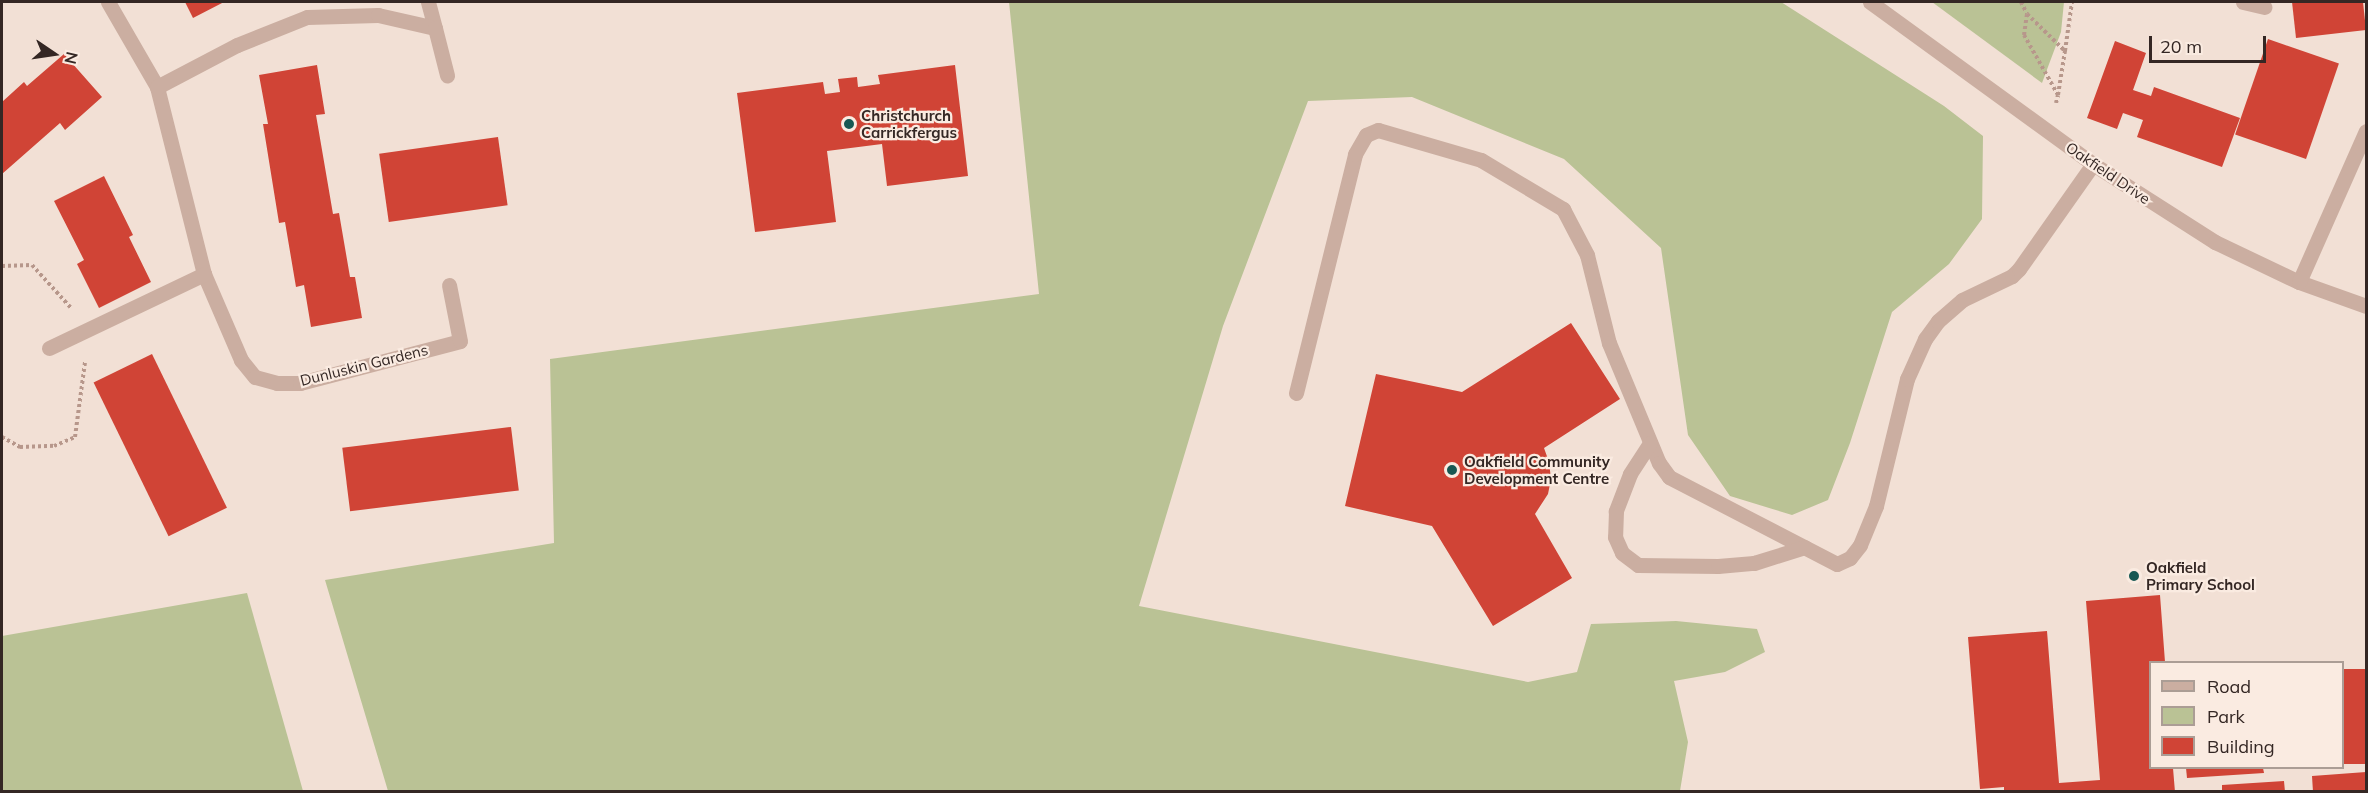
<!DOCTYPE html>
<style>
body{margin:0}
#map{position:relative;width:2368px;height:793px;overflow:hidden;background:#f2e0d5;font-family:Mulish,sans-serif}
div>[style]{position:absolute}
.green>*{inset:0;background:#bac295}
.building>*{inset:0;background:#d04436;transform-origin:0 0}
.path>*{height:4px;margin-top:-2px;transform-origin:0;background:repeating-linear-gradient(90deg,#b7978b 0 3px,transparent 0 6px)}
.minor>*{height:15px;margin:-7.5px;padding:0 7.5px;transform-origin:7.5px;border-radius:7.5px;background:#cbaea1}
.dots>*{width:16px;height:16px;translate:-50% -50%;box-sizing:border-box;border:3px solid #faebe1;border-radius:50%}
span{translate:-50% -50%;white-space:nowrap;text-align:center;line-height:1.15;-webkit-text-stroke:4.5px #faebe1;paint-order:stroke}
.poi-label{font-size:15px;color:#342724;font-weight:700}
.left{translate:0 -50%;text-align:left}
.street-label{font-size:15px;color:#342724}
.frame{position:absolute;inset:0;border:3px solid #342724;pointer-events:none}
.legend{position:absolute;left:2149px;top:661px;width:195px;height:108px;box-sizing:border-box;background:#faebe1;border:2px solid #ab9d95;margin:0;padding:8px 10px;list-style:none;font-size:18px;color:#342724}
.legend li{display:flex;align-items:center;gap:12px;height:30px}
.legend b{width:30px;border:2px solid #ab9d95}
.north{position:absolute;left:24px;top:24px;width:60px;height:60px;-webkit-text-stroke:4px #faebe1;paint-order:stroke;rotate:103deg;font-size:16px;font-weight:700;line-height:24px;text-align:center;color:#342724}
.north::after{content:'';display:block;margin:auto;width:21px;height:27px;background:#342724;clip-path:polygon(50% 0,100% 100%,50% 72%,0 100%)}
.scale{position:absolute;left:2149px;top:36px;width:117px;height:27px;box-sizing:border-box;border:3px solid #342724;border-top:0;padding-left:8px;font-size:18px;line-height:21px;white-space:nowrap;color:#342724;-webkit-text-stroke:4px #faebe1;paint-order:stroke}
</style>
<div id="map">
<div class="green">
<i style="clip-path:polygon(1009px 2px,1781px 2px,1944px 106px,1983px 136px,1982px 219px,1949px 264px,1892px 312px,1850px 443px,1828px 500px,1792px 515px,1730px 496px,1688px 435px,1661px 248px,1564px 159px,1412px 97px,1308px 101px,1223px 326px,1139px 606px,1528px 682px,1577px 672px,1591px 624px,1676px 621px,1757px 629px,1765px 652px,1725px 672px,1674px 681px,1688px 742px,1680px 791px,388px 791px,325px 580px,554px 543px,550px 359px,1039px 294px)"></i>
<i style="clip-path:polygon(1932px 2px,2064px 2px,2061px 32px,2042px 83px)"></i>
<i style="clip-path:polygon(247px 593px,303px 791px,2px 791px,2px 636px)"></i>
</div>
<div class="building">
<i style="clip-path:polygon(185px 2px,224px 2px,193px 18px)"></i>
<i style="clip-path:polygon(2292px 2px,2363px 2px,2366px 30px,2296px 38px)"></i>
<i style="left:2268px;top:39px;width:75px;height:101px;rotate:19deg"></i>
<i style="clip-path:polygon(2115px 41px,2146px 53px,2133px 90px,2151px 96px,2154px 87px,2240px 118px,2222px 167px,2137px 137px,2143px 120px,2123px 113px,2117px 129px,2087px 118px)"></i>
<i style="clip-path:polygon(64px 54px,102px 97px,65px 130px,60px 123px,2px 174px,2px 102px,24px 82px,27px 86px)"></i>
<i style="clip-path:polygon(317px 65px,325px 114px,316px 115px,333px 214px,339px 213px,350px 277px,355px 277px,362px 318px,311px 327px,304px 285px,296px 287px,285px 222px,279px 223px,263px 124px,268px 124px,259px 75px)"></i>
<i style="clip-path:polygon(955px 65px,968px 176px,887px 186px,882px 144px,827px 151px,836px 222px,755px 232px,737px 93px,823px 82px,825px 94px,840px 92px,838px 79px,857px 77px,858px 87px,880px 84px,878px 75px)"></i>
<i style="left:498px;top:137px;width:69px;height:120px;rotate:82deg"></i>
<i style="clip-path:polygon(104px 176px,133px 235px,129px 237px,151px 282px,99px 308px,77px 264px,84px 260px,54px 201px)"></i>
<i style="clip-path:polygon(1571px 323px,1620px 399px,1544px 448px,1549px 462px,1551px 479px,1548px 494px,1535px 514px,1572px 578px,1493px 626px,1432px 526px,1345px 506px,1376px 374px,1462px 392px)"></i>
<i style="left:152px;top:354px;width:171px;height:65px;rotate:64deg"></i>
<i style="left:511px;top:427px;width:64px;height:170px;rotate:83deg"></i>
<i style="clip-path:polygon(2160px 595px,2165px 662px,2150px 662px,2150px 768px,2173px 768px,2175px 792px,2004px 792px,2004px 787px,1980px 789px,1968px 637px,2047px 631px,2059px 783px,2100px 780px,2086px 601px)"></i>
<i style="left:2366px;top:669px;width:95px;height:23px;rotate:90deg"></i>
<i style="clip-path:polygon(2186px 768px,2263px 768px,2264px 773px,2187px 778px)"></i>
<i style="clip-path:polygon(2366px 772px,2366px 792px,2313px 792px,2312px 776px)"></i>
<i style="clip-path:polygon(2284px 781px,2285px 792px,2222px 792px,2222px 785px)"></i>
</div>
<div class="path">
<i style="left:2021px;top:2px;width:13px;rotate:63deg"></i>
<i style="left:2058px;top:95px;width:45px;rotate:-81deg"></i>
<i style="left:2056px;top:103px;width:8px;rotate:-76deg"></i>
<i style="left:2058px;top:95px;width:69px;rotate:-119.5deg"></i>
<i style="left:2024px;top:35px;width:21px;rotate:-82deg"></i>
<i style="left:2027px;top:14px;width:53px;rotate:44.2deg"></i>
<i style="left:2065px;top:51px;width:49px;rotate:-81.9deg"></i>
<i style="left:2px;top:266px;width:30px;rotate:-2deg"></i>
<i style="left:32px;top:265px;width:58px;rotate:47.8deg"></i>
<i style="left:2px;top:437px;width:21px;rotate:29deg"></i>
<i style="left:20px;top:447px;width:34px;rotate:-2deg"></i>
<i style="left:54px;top:446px;width:23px;rotate:-23deg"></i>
<i style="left:75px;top:437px;width:76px;rotate:-82.4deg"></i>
</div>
<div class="minor">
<i style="left:108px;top:2px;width:98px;rotate:60deg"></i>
<i style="left:157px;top:87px;width:193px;rotate:75.9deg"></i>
<i style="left:204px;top:274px;width:94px;rotate:66.7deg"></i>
<i style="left:241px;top:360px;width:22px;rotate:51deg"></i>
<i style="left:255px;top:377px;width:23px;rotate:15deg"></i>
<i style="left:277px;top:383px;width:23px"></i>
<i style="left:300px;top:383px;width:165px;rotate:-14.7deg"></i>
<i style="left:460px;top:341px;width:57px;rotate:-101.1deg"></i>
<i style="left:428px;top:2px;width:27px;rotate:75deg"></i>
<i style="left:1870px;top:2px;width:276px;rotate:36deg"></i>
<i style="left:2093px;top:164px;width:145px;rotate:32.6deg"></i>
<i style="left:2215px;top:242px;width:93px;rotate:25.5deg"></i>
<i style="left:2299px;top:282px;width:71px;rotate:19.7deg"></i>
<i style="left:2243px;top:2px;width:22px;rotate:13deg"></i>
<i style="left:157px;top:87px;width:90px;rotate:-27.7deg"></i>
<i style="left:237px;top:45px;width:75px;rotate:-21.8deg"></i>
<i style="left:307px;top:17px;width:71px;rotate:-1.6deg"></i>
<i style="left:378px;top:15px;width:58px;rotate:12.8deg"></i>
<i style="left:435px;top:28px;width:49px;rotate:75.7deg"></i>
<i style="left:2299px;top:282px;width:165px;rotate:-66.1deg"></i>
<i style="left:49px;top:348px;width:172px;rotate:-25.5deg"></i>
<i style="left:1296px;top:393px;width:246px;rotate:-76.1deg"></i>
<i style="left:1355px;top:154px;width:22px;rotate:-60deg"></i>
<i style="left:1366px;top:135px;width:13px;rotate:-23deg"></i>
<i style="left:1378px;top:130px;width:107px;rotate:16.2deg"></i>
<i style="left:1481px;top:160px;width:96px;rotate:30.9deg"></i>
<i style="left:1563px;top:209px;width:52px;rotate:62.4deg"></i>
<i style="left:1587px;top:255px;width:91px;rotate:76deg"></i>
<i style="left:1609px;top:343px;width:130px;rotate:67.4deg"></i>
<i style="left:1659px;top:463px;width:17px;rotate:54deg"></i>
<i style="left:1669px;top:477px;width:189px;rotate:27.4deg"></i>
<i style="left:1837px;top:564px;width:14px;rotate:-25deg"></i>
<i style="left:1850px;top:558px;width:16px;rotate:-52deg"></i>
<i style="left:1860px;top:545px;width:42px;rotate:-67.7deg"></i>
<i style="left:1876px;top:506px;width:131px;rotate:-76.3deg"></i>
<i style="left:1907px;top:379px;width:44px;rotate:-65.8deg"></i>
<i style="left:1925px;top:339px;width:22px;rotate:-54deg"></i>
<i style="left:1938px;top:321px;width:32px;rotate:-41deg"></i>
<i style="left:1962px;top:300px;width:55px;rotate:-25.6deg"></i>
<i style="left:2012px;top:276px;width:10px;rotate:-45deg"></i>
<i style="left:2019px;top:269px;width:128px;rotate:-54.8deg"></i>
<i style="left:1650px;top:443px;width:37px;rotate:123deg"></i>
<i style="left:1630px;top:474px;width:40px;rotate:111deg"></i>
<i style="left:1616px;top:511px;width:26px;rotate:92deg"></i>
<i style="left:1615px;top:537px;width:17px;rotate:66deg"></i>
<i style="left:1622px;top:553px;width:20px;rotate:37deg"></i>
<i style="left:1638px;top:565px;width:80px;rotate:0.7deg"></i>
<i style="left:1718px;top:566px;width:36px;rotate:-5deg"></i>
<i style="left:1754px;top:563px;width:53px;rotate:-17.4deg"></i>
</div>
<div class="dots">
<i style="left:849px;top:124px;background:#175853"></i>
<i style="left:1452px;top:470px;background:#175853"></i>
<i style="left:2134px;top:576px;background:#175853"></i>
</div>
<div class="poi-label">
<span class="left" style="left:861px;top:124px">Christchurch<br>Carrickfergus</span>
<span class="left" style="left:1464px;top:470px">Oakfield Community<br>Development Centre</span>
<span class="left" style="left:2146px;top:576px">Oakfield<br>Primary School</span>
</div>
<div class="street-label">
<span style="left:2108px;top:173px;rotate:34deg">Oakfield Drive</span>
<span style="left:364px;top:365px;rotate:-14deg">Dunluskin Gardens</span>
</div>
<div class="frame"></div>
<ul class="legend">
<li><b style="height:8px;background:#cbaea1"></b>Road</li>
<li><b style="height:16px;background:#bac295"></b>Park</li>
<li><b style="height:16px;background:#d04436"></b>Building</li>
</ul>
<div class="north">N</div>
<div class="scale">20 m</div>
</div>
